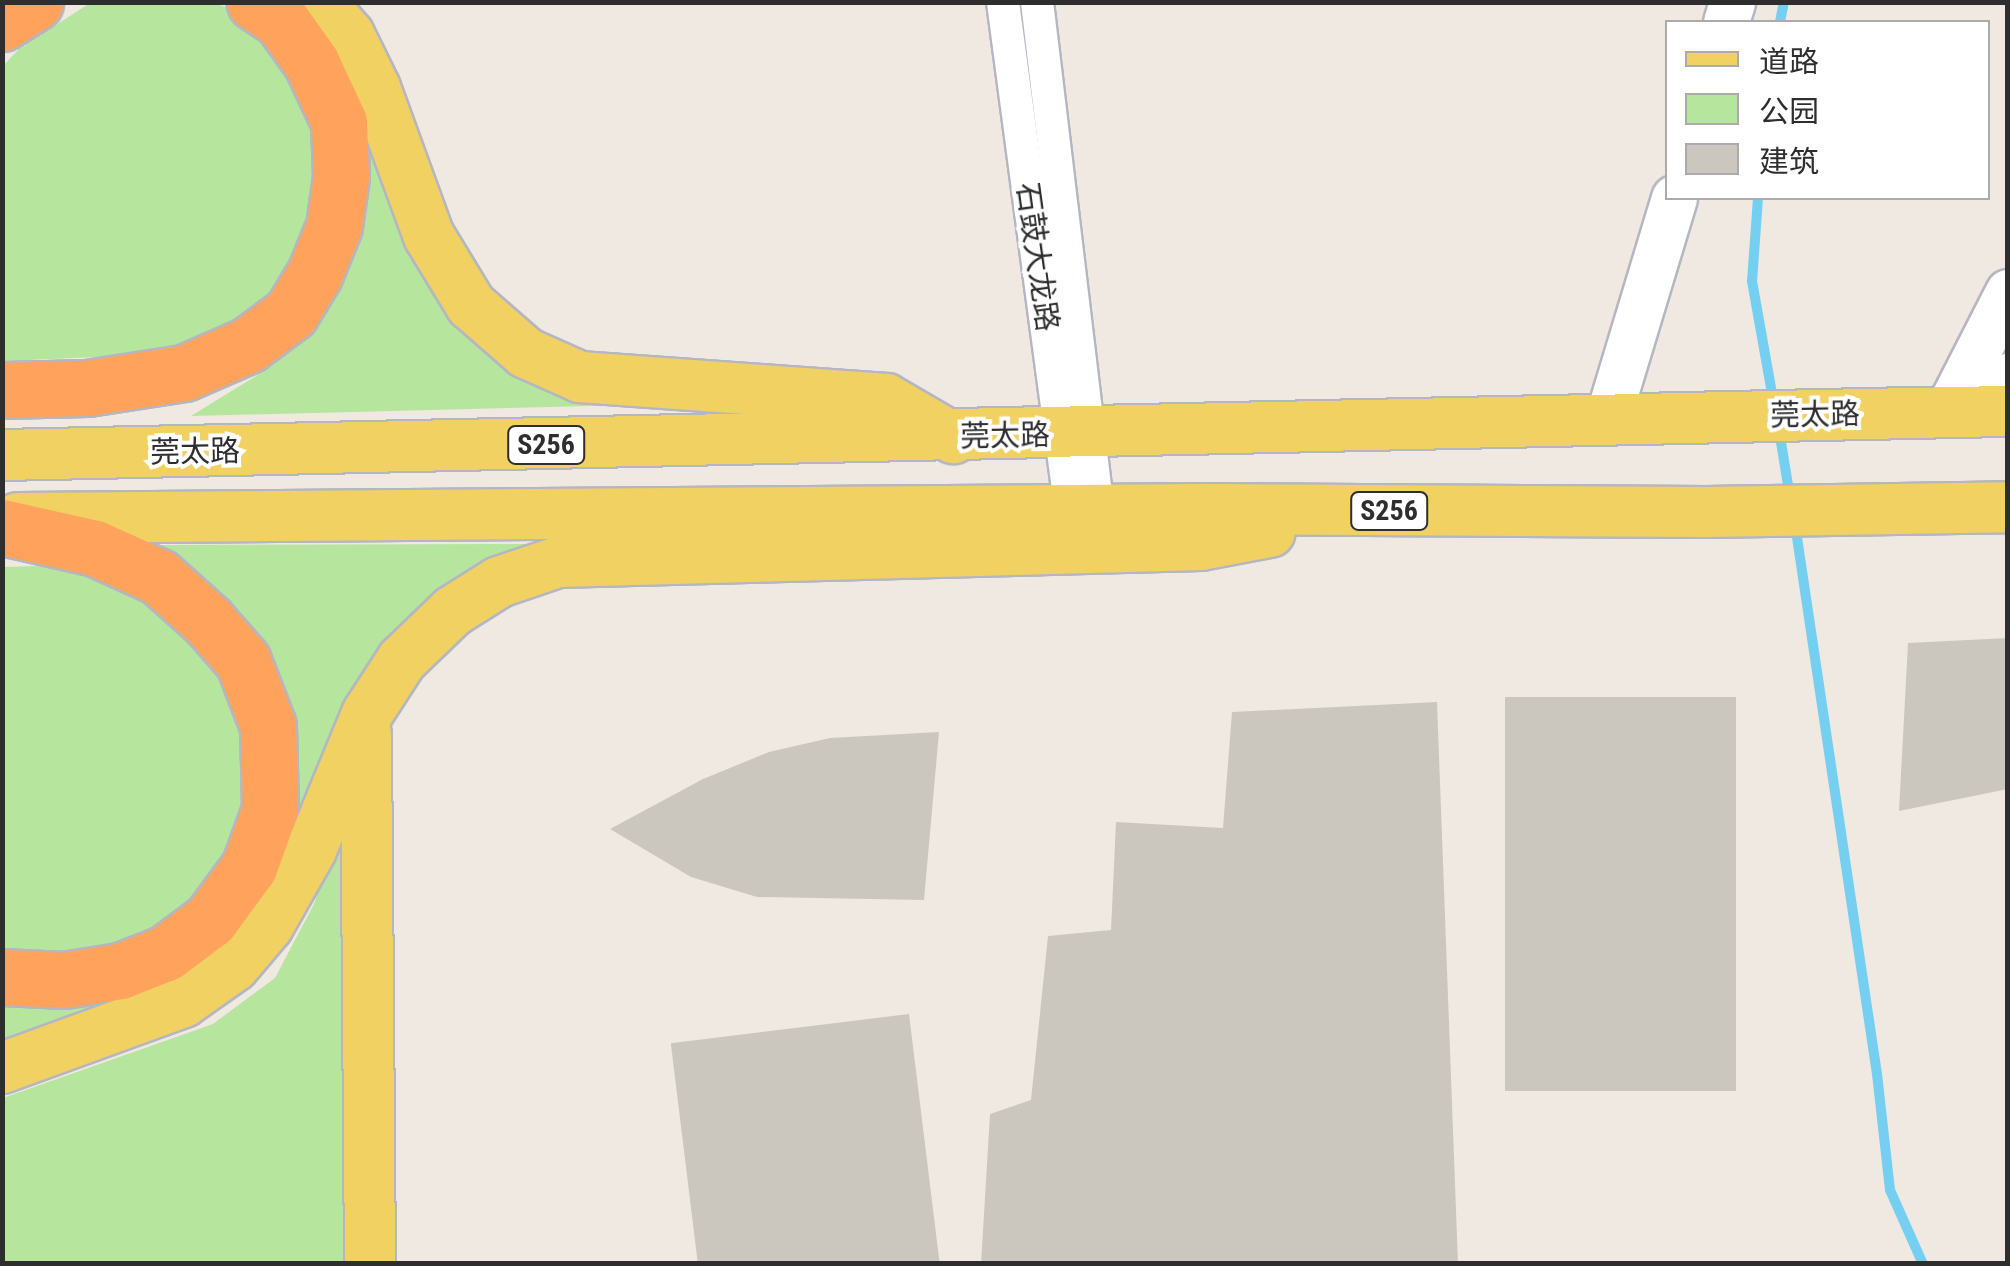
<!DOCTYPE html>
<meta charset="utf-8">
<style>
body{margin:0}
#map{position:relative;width:2010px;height:1266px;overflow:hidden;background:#efe9e1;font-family:"Roboto Condensed","Noto Sans SC",sans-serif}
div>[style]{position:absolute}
.green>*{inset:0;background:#b6e59e}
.stream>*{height:10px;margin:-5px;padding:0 5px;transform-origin:5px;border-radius:5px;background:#75cff0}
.building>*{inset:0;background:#cbc7bf;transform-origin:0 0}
.roads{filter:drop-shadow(2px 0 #b4b7c1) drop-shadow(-2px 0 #b4b7c1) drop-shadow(0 2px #b4b7c1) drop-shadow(0 -2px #b4b7c1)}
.street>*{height:32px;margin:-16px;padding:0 16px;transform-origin:16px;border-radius:16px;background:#fff}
.secondary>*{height:45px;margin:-22.5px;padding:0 22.5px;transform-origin:22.5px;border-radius:22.5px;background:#fff}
.primary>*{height:50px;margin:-25px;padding:0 25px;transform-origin:25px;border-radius:25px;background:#f2d163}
.highway>*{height:55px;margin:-27.5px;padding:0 27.5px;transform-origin:27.5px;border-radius:27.5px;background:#ffa35c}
span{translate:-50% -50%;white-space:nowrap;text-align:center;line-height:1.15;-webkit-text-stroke:8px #fff;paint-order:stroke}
.shield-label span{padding:2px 8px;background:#fff;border:2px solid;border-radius:8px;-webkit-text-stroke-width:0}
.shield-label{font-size:28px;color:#2e2e2e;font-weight:700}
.street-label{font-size:30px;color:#2e2e2e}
.frame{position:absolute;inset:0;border:5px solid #2e2e2e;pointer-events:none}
.legend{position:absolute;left:1665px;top:20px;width:325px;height:180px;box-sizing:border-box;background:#fff;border:2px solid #ababab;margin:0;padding:12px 18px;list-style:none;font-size:30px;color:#2e2e2e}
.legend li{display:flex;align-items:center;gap:20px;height:50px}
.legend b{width:50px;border:2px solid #ababab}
</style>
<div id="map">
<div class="green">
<i style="clip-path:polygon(210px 2px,229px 8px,278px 46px,318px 123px,318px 200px,292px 273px,227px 334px,146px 355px,3px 361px,2px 67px,19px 49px,90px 3px)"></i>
<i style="clip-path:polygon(366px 137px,427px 274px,630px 405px,191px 416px,264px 371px,314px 323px,365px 207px)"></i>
<i style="clip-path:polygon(541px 544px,466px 575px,282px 864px,240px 616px,161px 545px)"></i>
<i style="clip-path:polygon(40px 566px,143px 584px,208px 639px,247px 713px,248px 799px,226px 863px,180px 917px,108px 957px,3px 953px,2px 567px)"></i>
<i style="clip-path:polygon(340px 830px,348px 1263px,3px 1264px,3px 1098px,213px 1024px,275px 978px,314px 904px)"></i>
<i style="clip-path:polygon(120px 994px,125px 1006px,3px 1038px,3px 995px)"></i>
</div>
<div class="stream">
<i style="left:1780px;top:22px;width:20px;rotate:-79deg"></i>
<i style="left:1758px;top:198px;width:83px;rotate:94.1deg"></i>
<i style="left:1752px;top:281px;width:125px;rotate:79.9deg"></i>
<i style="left:1779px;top:430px;width:68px;rotate:80.7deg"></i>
<i style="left:1795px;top:524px;width:556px;rotate:81.52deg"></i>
<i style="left:1877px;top:1074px;width:117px;rotate:83.6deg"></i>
<i style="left:1890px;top:1190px;width:81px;rotate:66deg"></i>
</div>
<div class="building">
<i style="clip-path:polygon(2008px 638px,2008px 789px,1899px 811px,1908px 643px)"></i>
<i style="left:1505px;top:697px;width:231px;height:394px"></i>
<i style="clip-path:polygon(1437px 702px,1458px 1264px,981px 1264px,990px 1114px,1031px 1100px,1048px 936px,1111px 930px,1116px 822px,1223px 828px,1232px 712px)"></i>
<i style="clip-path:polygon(939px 732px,924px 900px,757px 897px,691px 877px,610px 829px,703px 779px,769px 752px,830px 738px)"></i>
<i style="left:909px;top:1014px;width:252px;height:240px;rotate:83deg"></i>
</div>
<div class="roads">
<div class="street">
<i style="left:1003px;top:2px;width:514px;rotate:82.39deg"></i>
<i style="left:1037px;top:2px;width:513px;rotate:83.17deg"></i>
</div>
<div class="secondary">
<i style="left:1726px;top:22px;width:21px;rotate:-73deg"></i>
<i style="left:1989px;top:412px;width:41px;rotate:-62.2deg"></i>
<i style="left:1946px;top:413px;width:136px;rotate:-62.9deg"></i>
<i style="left:1607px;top:420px;width:232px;rotate:-73.2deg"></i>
</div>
<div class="primary">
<i style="left:320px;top:2px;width:44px;rotate:48.7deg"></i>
<i style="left:349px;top:35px;width:59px;rotate:63.9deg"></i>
<i style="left:375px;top:88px;width:158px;rotate:70deg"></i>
<i style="left:429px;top:236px;width:81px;rotate:58.7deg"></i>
<i style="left:471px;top:305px;width:73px;rotate:41.1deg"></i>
<i style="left:526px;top:353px;width:59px;rotate:24deg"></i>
<i style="left:580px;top:377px;width:307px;rotate:4.1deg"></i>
<i style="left:886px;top:399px;width:78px;rotate:30.2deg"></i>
<i style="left:2px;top:455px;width:2006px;rotate:-1.26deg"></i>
<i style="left:18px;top:518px;width:1186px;rotate:-0.43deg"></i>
<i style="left:1204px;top:509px;width:502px;rotate:0.34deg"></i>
<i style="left:1706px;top:512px;width:302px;rotate:-0.9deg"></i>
<i style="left:366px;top:734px;width:530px;rotate:89.57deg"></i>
<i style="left:2px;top:1068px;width:193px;rotate:-20deg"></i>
<i style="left:183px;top:1002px;width:62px;rotate:-35.2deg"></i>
<i style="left:234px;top:966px;width:52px;rotate:-49.6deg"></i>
<i style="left:268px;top:926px;width:87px;rotate:-60.5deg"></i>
<i style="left:311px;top:850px;width:147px;rotate:-67.6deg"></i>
<i style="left:367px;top:714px;width:64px;rotate:-57.1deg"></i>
<i style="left:402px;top:660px;width:71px;rotate:-43.9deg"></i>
<i style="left:453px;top:611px;width:54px;rotate:-32.2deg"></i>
<i style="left:499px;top:582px;width:62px;rotate:-18.7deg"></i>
<i style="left:558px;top:562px;width:643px;rotate:-1.51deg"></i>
<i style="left:1201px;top:545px;width:70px;rotate:-10.7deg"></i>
</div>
<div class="highway">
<i style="left:2px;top:23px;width:39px;rotate:-32deg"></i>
<i style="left:2px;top:390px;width:85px;rotate:-1.3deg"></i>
<i style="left:87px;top:388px;width:98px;rotate:-8.8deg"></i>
<i style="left:184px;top:373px;width:70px;rotate:-23.6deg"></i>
<i style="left:248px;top:345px;width:54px;rotate:-36.7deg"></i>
<i style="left:291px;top:313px;width:47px;rotate:-59deg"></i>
<i style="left:315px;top:273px;width:51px;rotate:-68deg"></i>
<i style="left:334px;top:226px;width:49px;rotate:-81.9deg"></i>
<i style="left:341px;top:177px;width:55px;rotate:-92.1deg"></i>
<i style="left:339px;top:122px;width:66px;rotate:-115deg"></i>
<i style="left:311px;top:62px;width:52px;rotate:-125.5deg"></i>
<i style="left:281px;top:20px;width:32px;rotate:-146deg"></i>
<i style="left:2px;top:527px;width:95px;rotate:12.7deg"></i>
<i style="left:95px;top:548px;width:70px;rotate:24.4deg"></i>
<i style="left:159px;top:577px;width:66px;rotate:41.9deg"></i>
<i style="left:208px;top:621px;width:53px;rotate:48.8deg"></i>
<i style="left:243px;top:661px;width:70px;rotate:69deg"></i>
<i style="left:268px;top:726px;width:83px;rotate:88.6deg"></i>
<i style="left:270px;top:809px;width:62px;rotate:109.9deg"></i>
<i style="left:249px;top:867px;width:66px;rotate:126.3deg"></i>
<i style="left:210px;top:920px;width:55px;rotate:143.1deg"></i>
<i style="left:166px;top:953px;width:49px;rotate:158.6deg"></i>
<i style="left:120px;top:971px;width:57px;rotate:170.9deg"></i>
<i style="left:64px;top:980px;width:62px;rotate:-177.2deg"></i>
</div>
</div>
<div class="shield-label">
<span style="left:546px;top:445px">S256</span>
<span style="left:1389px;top:511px">S256</span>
</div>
<div class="street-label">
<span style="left:1037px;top:257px;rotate:82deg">石鼓大龙路</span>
<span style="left:1815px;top:415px;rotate:-1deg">莞太路</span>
<span style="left:1005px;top:436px;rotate:-1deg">莞太路</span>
<span style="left:195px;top:452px;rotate:-1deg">莞太路</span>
</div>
<div class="frame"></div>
<ul class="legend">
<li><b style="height:12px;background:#f2d163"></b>道路</li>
<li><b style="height:28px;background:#b6e59e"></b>公园</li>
<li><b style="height:28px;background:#cbc7bf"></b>建筑</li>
</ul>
</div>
